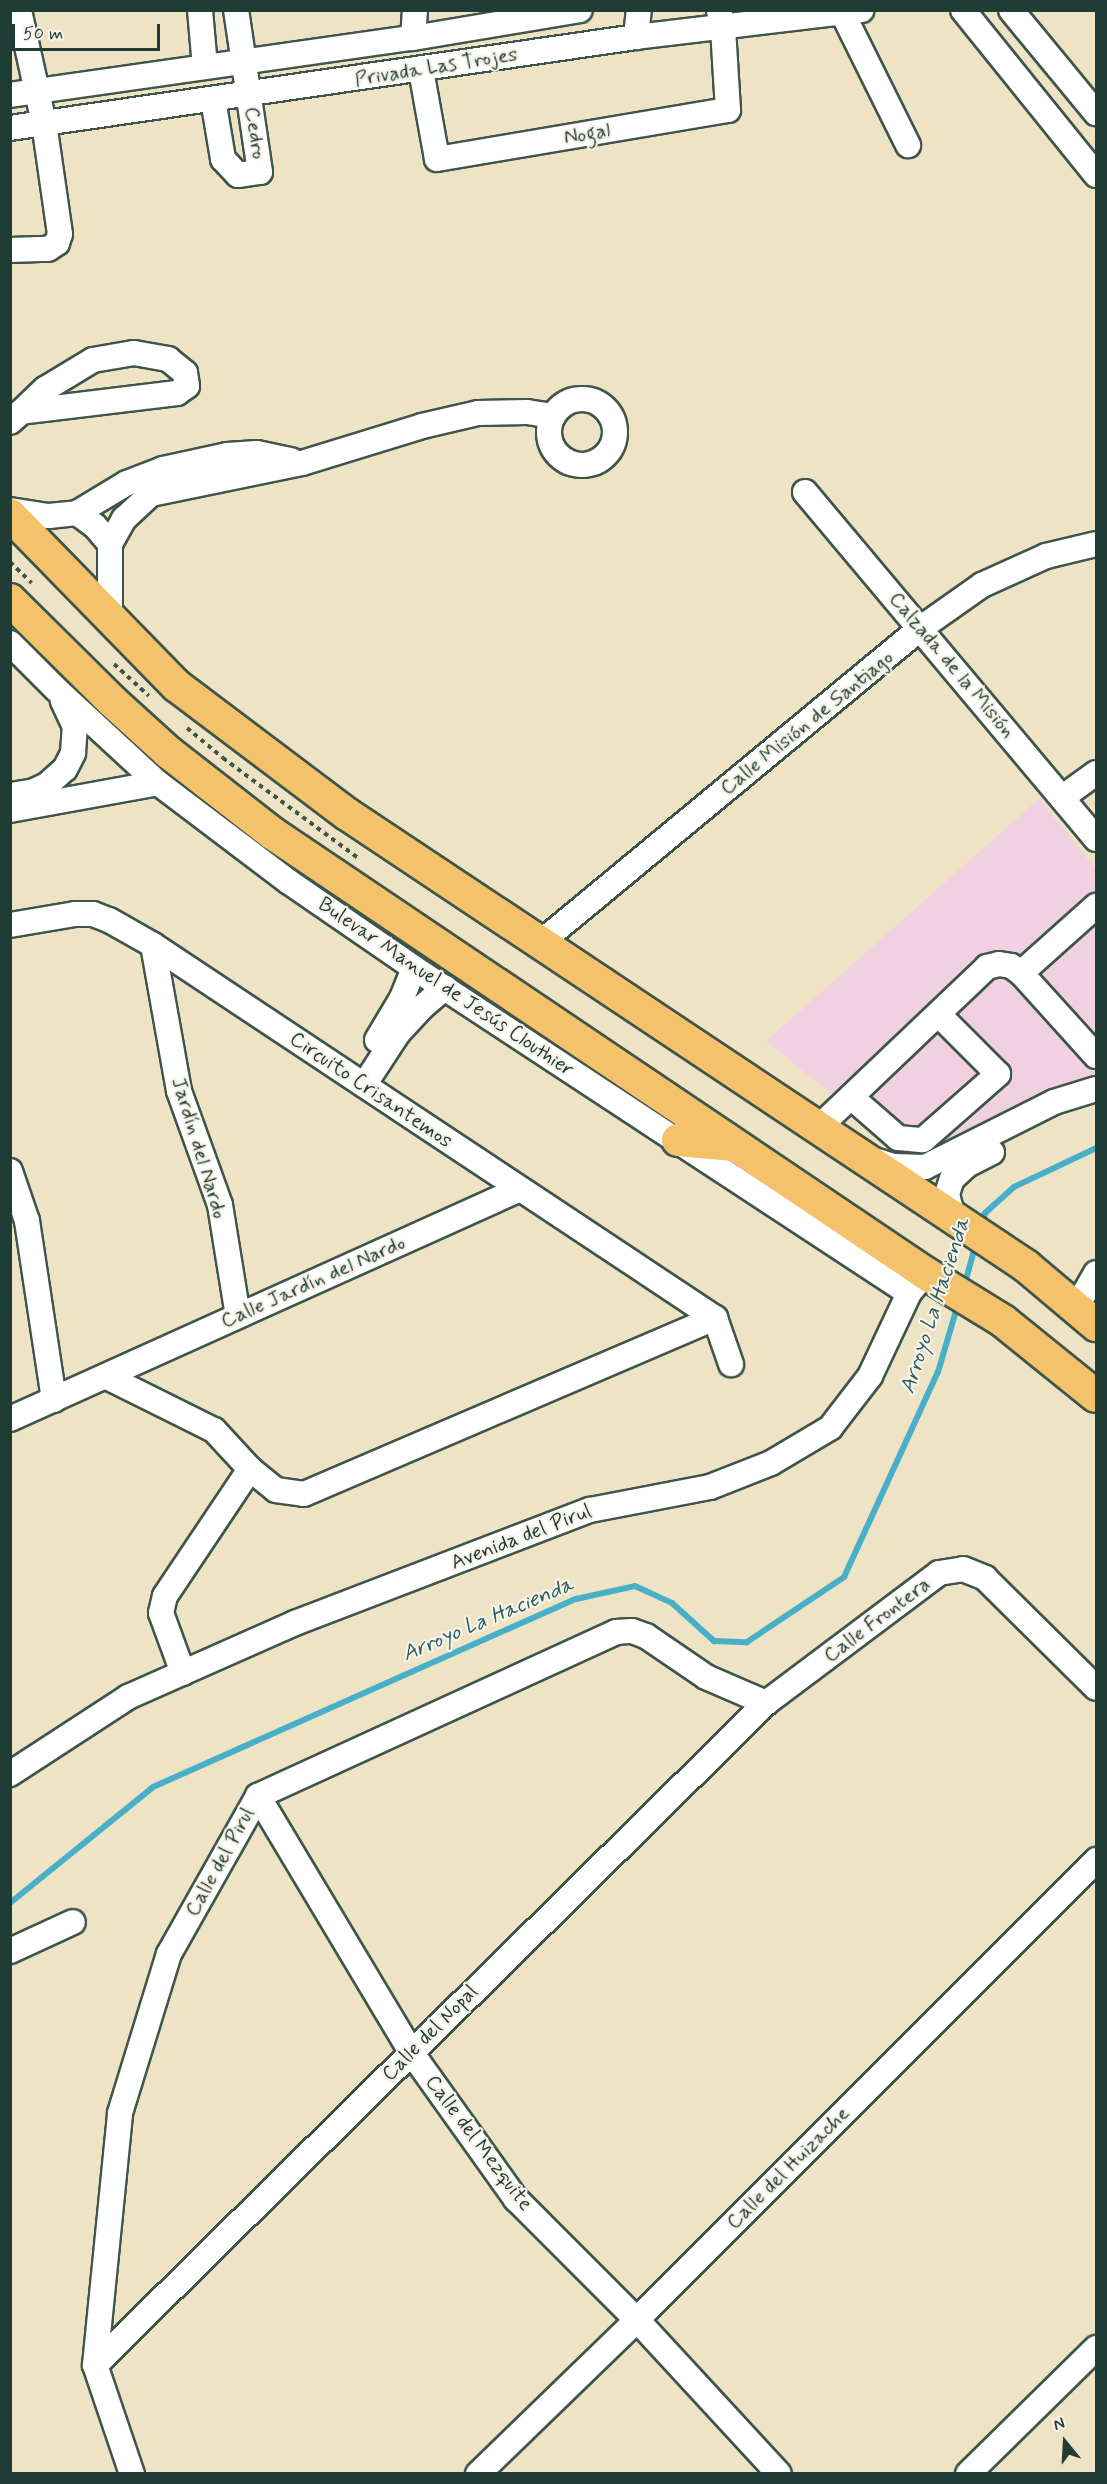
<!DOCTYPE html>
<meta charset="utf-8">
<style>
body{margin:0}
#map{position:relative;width:1107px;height:2484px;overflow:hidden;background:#efe3c6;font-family:Mynerve,sans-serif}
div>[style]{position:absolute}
.built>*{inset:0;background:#f1d0e2}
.stream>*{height:6px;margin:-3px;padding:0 3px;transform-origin:3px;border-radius:3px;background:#48afc8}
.path>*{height:4px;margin-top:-2px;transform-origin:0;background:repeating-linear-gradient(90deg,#3e564a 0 4.5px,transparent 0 9px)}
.roads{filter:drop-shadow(2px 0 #3e564a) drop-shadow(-2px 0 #3e564a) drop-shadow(0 2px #3e564a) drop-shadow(0 -2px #3e564a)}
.minor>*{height:24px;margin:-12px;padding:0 12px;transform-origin:12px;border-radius:12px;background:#fff}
.minor>.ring{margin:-12px;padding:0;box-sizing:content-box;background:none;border:24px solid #fff;border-radius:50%}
.major>*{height:32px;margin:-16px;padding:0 16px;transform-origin:16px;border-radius:16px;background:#f4c26a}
span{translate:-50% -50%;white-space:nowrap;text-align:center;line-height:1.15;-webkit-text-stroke:4.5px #f7f3e8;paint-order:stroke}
.street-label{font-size:21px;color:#1f3d34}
.water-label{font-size:22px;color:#2b5f60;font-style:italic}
.frame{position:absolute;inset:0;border:12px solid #1f3d34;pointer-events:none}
.north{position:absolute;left:1035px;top:2412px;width:60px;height:60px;-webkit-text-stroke:4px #f7f3e8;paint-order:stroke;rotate:342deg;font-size:16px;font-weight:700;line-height:24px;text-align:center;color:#1f3d34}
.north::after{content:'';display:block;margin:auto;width:21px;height:27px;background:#1f3d34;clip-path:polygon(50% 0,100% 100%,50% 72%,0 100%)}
.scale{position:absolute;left:12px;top:24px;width:148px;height:27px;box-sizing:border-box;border:3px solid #1f3d34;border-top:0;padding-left:8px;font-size:18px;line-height:21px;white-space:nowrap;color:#1f3d34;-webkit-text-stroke:4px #f7f3e8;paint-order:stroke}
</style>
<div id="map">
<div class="built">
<i style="clip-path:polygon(1039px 799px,1096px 869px,1096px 1078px,1048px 1089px,935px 1149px,909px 1146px,888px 1139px,766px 1041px)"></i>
</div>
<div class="stream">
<i style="left:982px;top:1226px;width:13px;rotate:-77deg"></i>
<i style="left:985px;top:1213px;width:39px;rotate:-42deg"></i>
<i style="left:1014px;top:1187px;width:91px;rotate:-25.4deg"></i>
<i style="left:964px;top:1286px;width:44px;rotate:-74.1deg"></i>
<i style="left:10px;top:1903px;width:184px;rotate:-39deg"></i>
<i style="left:153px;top:1787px;width:463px;rotate:-24deg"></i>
<i style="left:576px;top:1599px;width:60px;rotate:-12.4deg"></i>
<i style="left:635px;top:1586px;width:41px;rotate:24.7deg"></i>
<i style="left:672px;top:1603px;width:57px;rotate:42.1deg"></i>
<i style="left:714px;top:1641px;width:33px;rotate:2deg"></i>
<i style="left:747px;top:1642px;width:117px;rotate:-33.8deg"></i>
<i style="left:844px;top:1577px;width:226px;rotate:-65.4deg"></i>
<i style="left:938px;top:1372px;width:71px;rotate:-73.6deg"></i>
</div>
<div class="path">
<i style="left:10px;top:562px;width:30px;rotate:44deg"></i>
<i style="left:114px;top:664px;width:47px;rotate:42.4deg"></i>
<i style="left:187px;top:728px;width:47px;rotate:39.8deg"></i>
<i style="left:223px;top:758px;width:167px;rotate:36.5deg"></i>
</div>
<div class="roads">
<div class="minor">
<i style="left:200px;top:10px;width:57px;rotate:85deg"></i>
<i style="left:841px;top:10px;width:151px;rotate:63.6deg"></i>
<i style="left:963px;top:10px;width:212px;rotate:51.1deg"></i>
<i style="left:1011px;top:10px;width:134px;rotate:50.5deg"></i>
<i style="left:636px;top:37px;width:27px;rotate:-84deg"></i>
<i style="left:413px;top:38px;width:28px;rotate:-86deg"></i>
<i style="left:421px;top:70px;width:90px;rotate:79.8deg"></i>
<i style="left:437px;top:159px;width:295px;rotate:-9.6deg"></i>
<i style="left:728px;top:110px;width:82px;rotate:-93.5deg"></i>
<i style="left:723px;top:28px;width:18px;rotate:-103deg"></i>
<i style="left:10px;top:95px;width:407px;rotate:-8.1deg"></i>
<i style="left:413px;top:38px;width:169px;rotate:-9.5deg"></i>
<i style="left:213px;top:99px;width:61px;rotate:80.5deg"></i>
<i style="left:223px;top:159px;width:22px;rotate:47deg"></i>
<i style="left:238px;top:175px;width:22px;rotate:-8deg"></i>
<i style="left:260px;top:172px;width:164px;rotate:-98.4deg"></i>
<i style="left:10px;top:128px;width:633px;rotate:-8.27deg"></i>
<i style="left:636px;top:37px;width:227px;rotate:-6.8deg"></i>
<i style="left:10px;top:250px;width:38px;rotate:-2deg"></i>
<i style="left:48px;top:249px;width:11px;rotate:-34deg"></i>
<i style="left:57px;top:243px;width:9px;rotate:-72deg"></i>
<i style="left:60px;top:234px;width:112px;rotate:-98.2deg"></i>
<i style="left:44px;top:123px;width:116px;rotate:-102.5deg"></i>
<i class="ring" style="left:549px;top:399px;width:42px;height:42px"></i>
<i style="left:10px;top:422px;width:15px;rotate:-42deg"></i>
<i style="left:21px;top:412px;width:33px;rotate:-44deg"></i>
<i style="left:45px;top:389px;width:56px;rotate:-31.1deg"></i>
<i style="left:93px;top:360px;width:42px;rotate:-9.7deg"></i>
<i style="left:134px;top:353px;width:35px;rotate:10deg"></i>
<i style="left:168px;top:359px;width:22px;rotate:39deg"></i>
<i style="left:185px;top:373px;width:13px;rotate:81deg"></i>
<i style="left:187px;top:386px;width:12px;rotate:145deg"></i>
<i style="left:177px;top:393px;width:157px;rotate:173.1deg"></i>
<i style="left:805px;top:492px;width:453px;rotate:50deg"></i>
<i style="left:10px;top:510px;width:39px;rotate:9deg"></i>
<i style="left:49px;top:516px;width:28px;rotate:-6deg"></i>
<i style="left:77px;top:513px;width:58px;rotate:-31deg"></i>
<i style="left:127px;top:483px;width:39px;rotate:-21deg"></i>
<i style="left:163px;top:469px;width:66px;rotate:-12.3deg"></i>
<i style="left:227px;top:455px;width:30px;rotate:-4deg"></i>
<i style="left:257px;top:453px;width:35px;rotate:12deg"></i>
<i style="left:77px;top:513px;width:22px;rotate:36deg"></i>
<i style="left:95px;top:526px;width:23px;rotate:50deg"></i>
<i style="left:110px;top:616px;width:72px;rotate:-90deg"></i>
<i style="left:110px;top:544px;width:29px;rotate:-61deg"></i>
<i style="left:124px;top:519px;width:37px;rotate:-43deg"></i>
<i style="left:151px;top:494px;width:154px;rotate:-11.6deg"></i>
<i style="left:302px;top:463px;width:126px;rotate:-17.1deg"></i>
<i style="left:422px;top:426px;width:57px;rotate:-13.1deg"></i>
<i style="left:478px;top:413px;width:49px;rotate:-1.2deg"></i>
<i style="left:527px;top:412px;width:25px;rotate:9deg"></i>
<i style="left:10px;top:643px;width:65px;rotate:45deg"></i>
<i style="left:56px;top:689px;width:139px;rotate:42.7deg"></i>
<i style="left:158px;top:783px;width:164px;rotate:37.1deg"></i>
<i style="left:289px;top:882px;width:152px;rotate:34.5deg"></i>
<i style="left:414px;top:968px;width:592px;rotate:33.29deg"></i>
<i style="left:10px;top:795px;width:24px;rotate:-9deg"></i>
<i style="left:34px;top:791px;width:14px;rotate:-25deg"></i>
<i style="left:47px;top:785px;width:24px;rotate:-42deg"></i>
<i style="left:65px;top:769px;width:18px;rotate:-63deg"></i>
<i style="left:73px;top:753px;width:26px;rotate:-86deg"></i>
<i style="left:75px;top:727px;width:29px;rotate:-115deg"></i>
<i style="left:1063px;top:797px;width:41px;rotate:-36deg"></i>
<i style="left:10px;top:810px;width:150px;rotate:-10.3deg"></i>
<i style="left:10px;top:925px;width:66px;rotate:-9.6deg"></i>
<i style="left:75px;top:914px;width:18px"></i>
<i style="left:93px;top:914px;width:17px;rotate:21deg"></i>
<i style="left:109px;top:920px;width:51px;rotate:29.6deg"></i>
<i style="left:153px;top:945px;width:675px;rotate:33.57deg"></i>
<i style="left:715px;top:1318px;width:49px;rotate:70.8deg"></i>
<i style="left:540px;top:943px;width:494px;rotate:-39.6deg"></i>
<i style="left:921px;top:628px;width:75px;rotate:-35.2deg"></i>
<i style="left:982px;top:585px;width:70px;rotate:-24.4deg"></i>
<i style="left:1046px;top:556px;width:51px;rotate:-13.5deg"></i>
<i style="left:153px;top:945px;width:148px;rotate:79.9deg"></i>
<i style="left:179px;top:1091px;width:121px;rotate:70.2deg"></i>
<i style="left:220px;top:1205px;width:112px;rotate:80.8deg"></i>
<i style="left:1021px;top:973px;width:101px;rotate:-41.8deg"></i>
<i style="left:377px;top:1040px;width:49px;rotate:-59.2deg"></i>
<i style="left:402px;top:998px;width:32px;rotate:-68deg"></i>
<i style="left:364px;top:1085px;width:62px;rotate:-56.8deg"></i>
<i style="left:398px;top:1033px;width:33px;rotate:-47deg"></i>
<i style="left:420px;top:1009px;width:33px;rotate:-41deg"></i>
<i style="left:851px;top:1097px;width:62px;rotate:41.1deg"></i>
<i style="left:898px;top:1138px;width:25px;rotate:5deg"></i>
<i style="left:923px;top:1140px;width:100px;rotate:-41.3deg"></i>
<i style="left:998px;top:1074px;width:83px;rotate:-135deg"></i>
<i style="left:818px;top:1128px;width:233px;rotate:-43.6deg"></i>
<i style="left:987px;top:967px;width:12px;rotate:-14deg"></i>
<i style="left:999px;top:964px;width:12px;rotate:9deg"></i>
<i style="left:1011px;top:966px;width:12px;rotate:35deg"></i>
<i style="left:1021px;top:973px;width:112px;rotate:47.9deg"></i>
<i style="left:874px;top:1160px;width:21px;rotate:17deg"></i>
<i style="left:894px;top:1166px;width:31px;rotate:2deg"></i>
<i style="left:925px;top:1167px;width:144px;rotate:-26.7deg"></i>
<i style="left:1054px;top:1102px;width:44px;rotate:-17.2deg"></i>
<i style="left:10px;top:1171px;width:53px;rotate:71.2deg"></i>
<i style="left:27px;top:1221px;width:181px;rotate:81.4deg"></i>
<i style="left:953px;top:1217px;width:24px;rotate:-105deg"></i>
<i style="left:947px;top:1194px;width:16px;rotate:-72deg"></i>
<i style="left:952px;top:1179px;width:21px;rotate:-43deg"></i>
<i style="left:967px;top:1165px;width:28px;rotate:-27deg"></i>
<i style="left:1076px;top:1308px;width:40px;rotate:-60.3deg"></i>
<i style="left:107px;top:1377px;width:119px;rotate:26.4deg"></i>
<i style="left:214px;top:1430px;width:53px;rotate:47.3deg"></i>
<i style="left:250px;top:1469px;width:33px;rotate:39deg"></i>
<i style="left:276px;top:1490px;width:28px;rotate:8deg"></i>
<i style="left:304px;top:1494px;width:447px;rotate:-23.2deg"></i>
<i style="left:10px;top:1419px;width:559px;rotate:-24.27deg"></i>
<i style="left:183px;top:1673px;width:64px;rotate:-110.1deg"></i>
<i style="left:161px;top:1613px;width:17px;rotate:-77deg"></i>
<i style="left:165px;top:1596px;width:153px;rotate:-56.2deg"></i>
<i style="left:10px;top:1774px;width:141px;rotate:-33.1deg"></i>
<i style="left:128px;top:1697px;width:183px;rotate:-23.9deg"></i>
<i style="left:295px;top:1623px;width:316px;rotate:-21deg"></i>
<i style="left:590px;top:1510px;width:122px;rotate:-10.9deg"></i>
<i style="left:710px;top:1487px;width:66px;rotate:-21.5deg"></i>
<i style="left:771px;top:1463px;width:69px;rotate:-30.7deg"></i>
<i style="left:830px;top:1428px;width:66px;rotate:-52.4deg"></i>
<i style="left:870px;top:1376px;width:92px;rotate:-64.8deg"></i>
<i style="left:909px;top:1293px;width:14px;rotate:-51deg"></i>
<i style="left:258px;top:1796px;width:298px;rotate:59.1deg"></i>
<i style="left:411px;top:2052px;width:181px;rotate:54.5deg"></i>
<i style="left:516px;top:2199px;width:171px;rotate:45deg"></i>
<i style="left:637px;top:2320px;width:209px;rotate:47.3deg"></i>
<i style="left:10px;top:1951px;width:69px;rotate:-24.7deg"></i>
<i style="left:95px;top:2365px;width:943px;rotate:-44.61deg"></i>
<i style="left:766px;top:1703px;width:216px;rotate:-36.9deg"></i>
<i style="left:939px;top:1573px;width:24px;rotate:-9deg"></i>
<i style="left:963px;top:1569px;width:24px;rotate:22deg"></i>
<i style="left:985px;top:1578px;width:156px;rotate:44.7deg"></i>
<i style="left:132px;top:2474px;width:115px;rotate:-108.7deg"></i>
<i style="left:95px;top:2365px;width:253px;rotate:-84.3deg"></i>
<i style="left:120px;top:2113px;width:166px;rotate:-72.9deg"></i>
<i style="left:169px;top:1954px;width:181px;rotate:-60.6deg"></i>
<i style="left:258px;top:1796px;width:394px;rotate:-24.6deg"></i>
<i style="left:616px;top:1632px;width:16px;rotate:-4deg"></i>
<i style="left:632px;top:1631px;width:15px;rotate:20deg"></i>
<i style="left:646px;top:1636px;width:73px;rotate:34.3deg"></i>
<i style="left:706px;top:1677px;width:65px;rotate:23.4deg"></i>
<i style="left:478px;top:2474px;width:221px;rotate:-44.1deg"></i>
<i style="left:637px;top:2320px;width:650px;rotate:-45.06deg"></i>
<i style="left:968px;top:2474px;width:180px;rotate:-44.5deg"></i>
</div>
<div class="major">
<i style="left:10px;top:515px;width:239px;rotate:45.7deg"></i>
<i style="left:177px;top:686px;width:213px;rotate:37deg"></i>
<i style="left:347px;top:814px;width:816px;rotate:33.65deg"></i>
<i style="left:1026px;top:1266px;width:92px;rotate:40.1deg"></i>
<i style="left:10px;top:600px;width:144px;rotate:44.7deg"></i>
<i style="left:112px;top:701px;width:76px;rotate:42.3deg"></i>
<i style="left:168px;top:752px;width:132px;rotate:37.9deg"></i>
<i style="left:272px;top:833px;width:787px;rotate:33.97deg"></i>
<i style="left:925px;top:1273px;width:92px;rotate:31.6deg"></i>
<i style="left:1003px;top:1321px;width:119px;rotate:38.9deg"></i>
<i style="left:678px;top:1140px;width:56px;rotate:5.1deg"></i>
</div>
</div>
<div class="street-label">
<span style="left:436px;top:67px;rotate:-9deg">Privada Las Trojes</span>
<span style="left:255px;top:133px;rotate:82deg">Cedro</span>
<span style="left:587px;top:134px;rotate:-10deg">Nogal</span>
<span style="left:952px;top:665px;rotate:50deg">Calzada de la Misión</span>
<span style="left:807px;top:723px;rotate:-39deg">Calle Misión de Santiago</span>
<span style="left:446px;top:987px;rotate:34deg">Bulevar Manuel de Jesús Clouthier</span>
<span style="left:371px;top:1090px;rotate:34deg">Circuito Crisantemos</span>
<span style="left:199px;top:1148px;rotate:73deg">Jardín del Nardo</span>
<span style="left:313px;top:1282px;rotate:-24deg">Calle Jardín del Nardo</span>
<span style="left:521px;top:1537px;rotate:-21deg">Avenida del Pirul</span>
<span style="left:877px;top:1620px;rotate:-37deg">Calle Frontera</span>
<span style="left:220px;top:1862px;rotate:-61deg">Calle del Pirul</span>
<span style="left:430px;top:2033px;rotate:-45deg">Calle del Nopal</span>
<span style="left:479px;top:2143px;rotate:53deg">Calle del Mezquite</span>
<span style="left:788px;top:2168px;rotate:-45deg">Calle del Huizache</span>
</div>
<div class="water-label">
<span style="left:936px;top:1306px;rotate:-72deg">Arroyo La Hacienda</span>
<span style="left:488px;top:1620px;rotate:-23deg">Arroyo La Hacienda</span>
</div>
<div class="frame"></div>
<div class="north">N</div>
<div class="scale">50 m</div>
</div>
